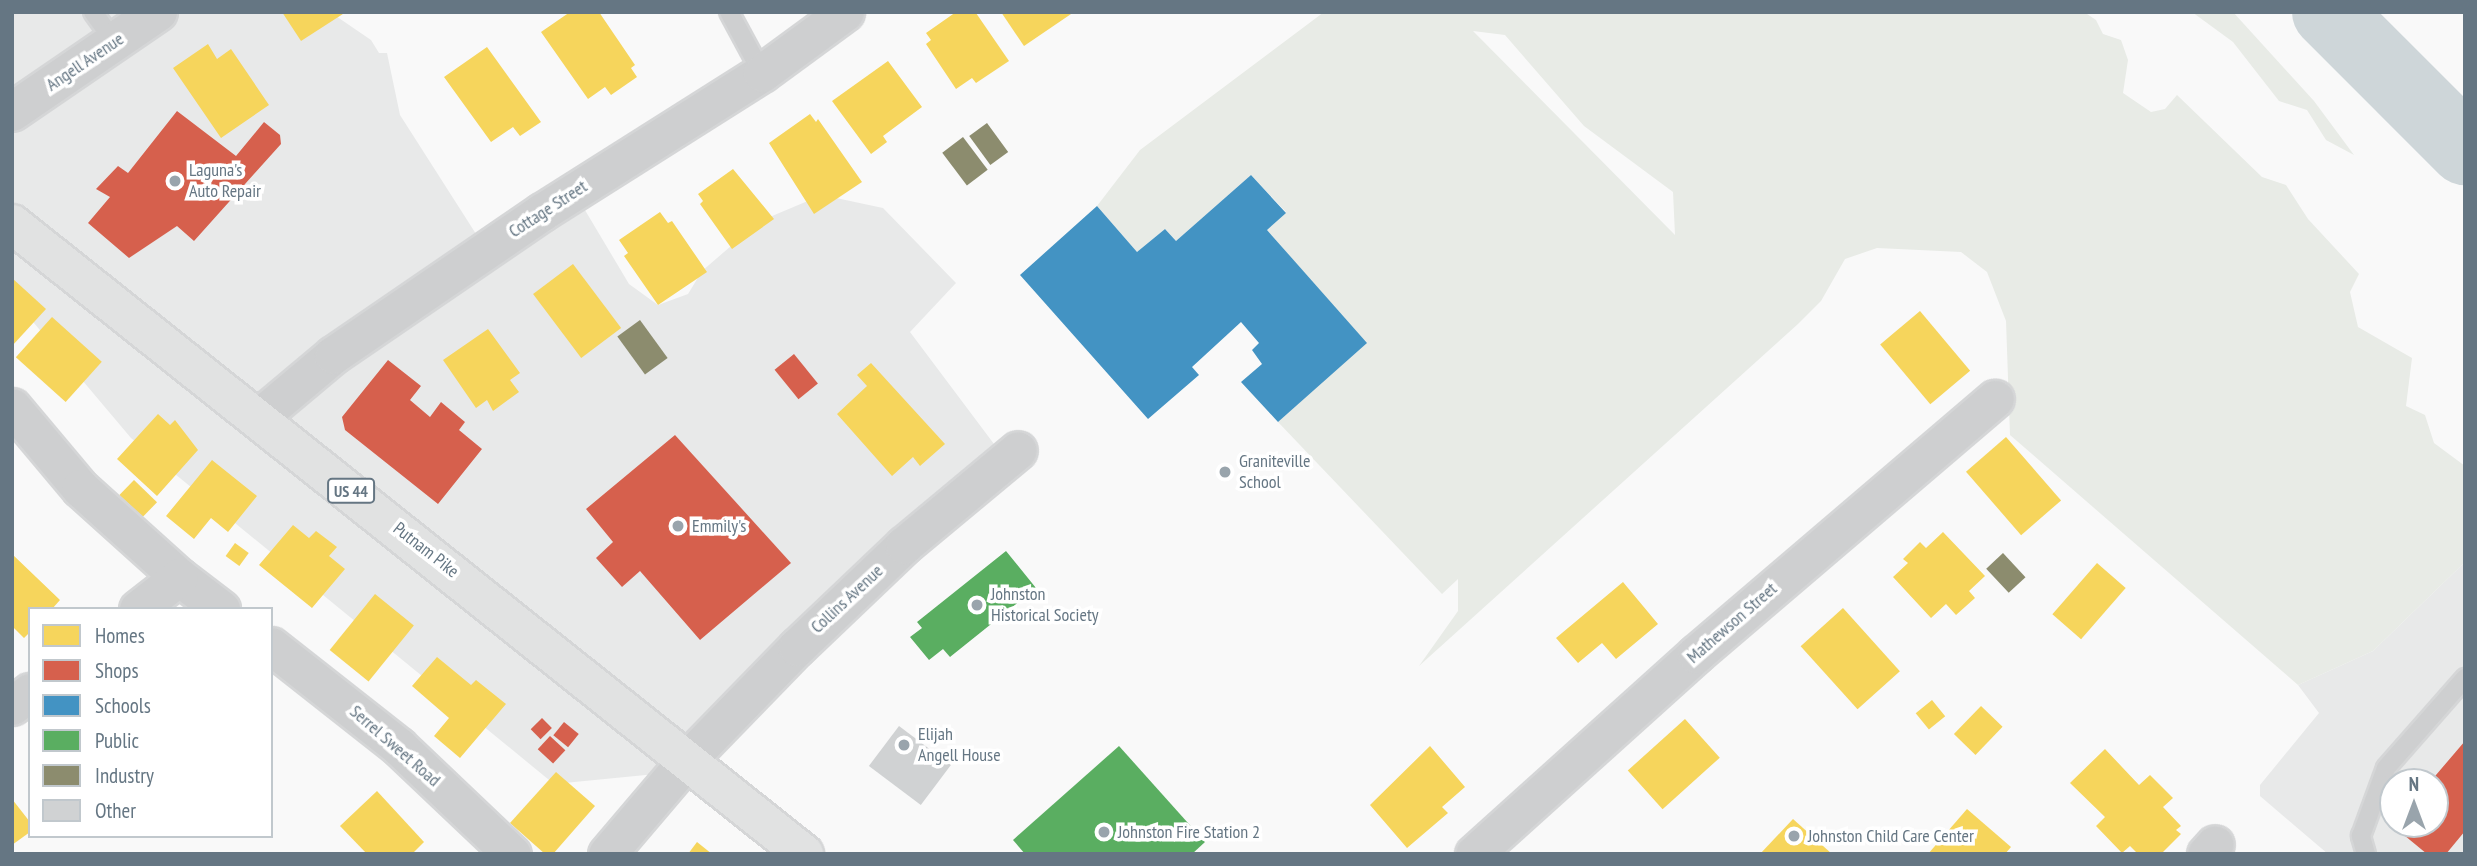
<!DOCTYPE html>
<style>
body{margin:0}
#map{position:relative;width:2477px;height:866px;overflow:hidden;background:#f9f9f9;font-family:"PT Sans Narrow",sans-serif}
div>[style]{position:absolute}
.built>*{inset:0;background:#e8e9e9}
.green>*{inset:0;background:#e8ebe6}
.homes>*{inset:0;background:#f6d55c;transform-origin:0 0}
.shops>*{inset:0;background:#d6604d;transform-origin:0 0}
.schools>*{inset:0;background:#4393c3}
.public>*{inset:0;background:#5aae61}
.industry>*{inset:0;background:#8c8c6e;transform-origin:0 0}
.river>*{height:72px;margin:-36px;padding:0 36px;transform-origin:36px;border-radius:36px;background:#ced6d9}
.building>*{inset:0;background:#d0d2d3;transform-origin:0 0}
.roads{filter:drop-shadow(2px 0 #d5d6d7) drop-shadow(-2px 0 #d5d6d7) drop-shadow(0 2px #d5d6d7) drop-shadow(0 -2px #d5d6d7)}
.service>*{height:18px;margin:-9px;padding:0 9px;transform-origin:9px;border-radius:9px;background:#cecfd0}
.minor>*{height:37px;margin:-18.5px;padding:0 18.5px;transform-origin:18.5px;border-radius:18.5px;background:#cecfd0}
.tertiary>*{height:38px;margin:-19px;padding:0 19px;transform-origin:19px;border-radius:19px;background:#cecfd0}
.primary>*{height:38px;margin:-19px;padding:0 19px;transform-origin:19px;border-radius:19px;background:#e1e2e2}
.dots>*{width:19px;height:19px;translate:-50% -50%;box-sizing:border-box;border:4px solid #fff;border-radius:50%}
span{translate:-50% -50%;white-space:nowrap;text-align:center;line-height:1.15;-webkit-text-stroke:7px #fff;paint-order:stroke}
.shield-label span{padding:2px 5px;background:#fff;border:2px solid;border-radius:5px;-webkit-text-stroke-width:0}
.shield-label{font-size:16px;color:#657683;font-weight:700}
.street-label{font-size:18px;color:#657683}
.poi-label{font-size:18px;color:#657683}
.left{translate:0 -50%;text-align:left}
.frame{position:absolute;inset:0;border:14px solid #657683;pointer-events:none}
.legend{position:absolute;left:28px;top:607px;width:245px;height:231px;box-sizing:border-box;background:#fff;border:2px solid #c1c8cd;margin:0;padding:9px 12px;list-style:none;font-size:21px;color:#657683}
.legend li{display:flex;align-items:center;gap:14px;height:35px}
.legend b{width:35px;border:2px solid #c1c8cd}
.north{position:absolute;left:2379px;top:768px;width:70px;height:70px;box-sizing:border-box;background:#fff;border:2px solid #c1c8cd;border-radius:50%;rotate:0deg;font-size:19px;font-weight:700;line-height:28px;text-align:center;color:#657683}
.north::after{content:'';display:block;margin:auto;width:24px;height:32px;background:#99a4ac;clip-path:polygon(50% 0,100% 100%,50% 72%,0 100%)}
</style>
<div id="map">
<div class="built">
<i style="clip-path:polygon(12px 12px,330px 12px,371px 40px,379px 53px,387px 53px,400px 115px,485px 248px,576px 195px,629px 284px,658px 305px,688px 294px,702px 271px,760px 221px,822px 195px,883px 208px,956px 283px,910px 332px,1009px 464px,666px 773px,554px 784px,131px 438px,12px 297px)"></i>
<i style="clip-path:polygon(evenodd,2465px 562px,2465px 854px,2328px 854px,2260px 796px,2260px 785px,2319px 713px,2298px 685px,2373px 651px,2465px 562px,2393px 782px,2435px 782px,2435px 824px,2393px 824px,2393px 782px)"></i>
</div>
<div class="green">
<i style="clip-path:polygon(evenodd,1324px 12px,2084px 12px,2096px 20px,2103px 34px,2121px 40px,2128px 60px,2123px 93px,2151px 112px,2165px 109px,2177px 95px,2262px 177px,2286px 185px,2308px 219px,2359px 274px,2350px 292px,2358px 327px,2412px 358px,2406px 406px,2425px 415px,2434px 443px,2465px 466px,2465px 562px,2373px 651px,2298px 685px,2010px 435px,2006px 321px,1987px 272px,1961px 252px,1877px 248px,1845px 259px,1821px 301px,1798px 324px,1419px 666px,1458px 611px,1458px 579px,1442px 594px,1278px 422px,1366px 343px,1267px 230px,1286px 212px,1251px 175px,1176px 241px,1165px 229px,1137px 252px,1097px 206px,1140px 150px,1324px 12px,1473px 31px,1505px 35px,1584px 126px,1673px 192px,1675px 235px,1473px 31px)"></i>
<i style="clip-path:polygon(2192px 12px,2233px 12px,2314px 101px,2354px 155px,2326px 140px,2307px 110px,2279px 101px,2233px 42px)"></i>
</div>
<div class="homes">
<i style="clip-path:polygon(282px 12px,346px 12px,301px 41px)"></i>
<i style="clip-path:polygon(570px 12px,599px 12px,635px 65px,631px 68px,637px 77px,611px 95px,605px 87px,588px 99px,541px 32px)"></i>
<i style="clip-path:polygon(956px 12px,976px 13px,1009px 61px,976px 83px,972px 78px,956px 89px,926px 44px,931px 40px,926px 33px)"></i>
<i style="clip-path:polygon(1001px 12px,1074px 12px,1024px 46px)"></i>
<i style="clip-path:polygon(208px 44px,217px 59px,231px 49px,269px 105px,221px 138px,173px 68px)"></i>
<i style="clip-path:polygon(487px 47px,541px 122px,520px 136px,513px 127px,491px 142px,444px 77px)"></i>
<i style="clip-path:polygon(888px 61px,922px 107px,883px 136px,887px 142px,871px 154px,832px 101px)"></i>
<i style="clip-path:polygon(810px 114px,816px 122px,818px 119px,862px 182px,814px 214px,769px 143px)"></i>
<i style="clip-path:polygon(733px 169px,774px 219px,732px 249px,700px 204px,703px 201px,698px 194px)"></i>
<i style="clip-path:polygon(660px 212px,668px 223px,672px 221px,707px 272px,658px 305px,624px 256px,628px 253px,619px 240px)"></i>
<i style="left:573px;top:264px;width:80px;height:50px;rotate:53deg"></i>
<i style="clip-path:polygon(12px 278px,46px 309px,12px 346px)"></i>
<i style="left:1920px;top:311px;width:78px;height:52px;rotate:50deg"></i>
<i style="left:52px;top:317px;width:67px;height:54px;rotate:42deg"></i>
<i style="clip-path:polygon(488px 329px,520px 373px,510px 380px,519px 392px,493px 411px,487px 400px,476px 408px,443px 360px)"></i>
<i style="clip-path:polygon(871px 363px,945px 444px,920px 466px,913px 457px,892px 476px,837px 414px,867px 386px,857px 375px)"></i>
<i style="clip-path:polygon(158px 414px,170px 425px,175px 420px,198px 450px,157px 496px,117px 459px)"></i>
<i style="left:2006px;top:437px;width:84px;height:53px;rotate:49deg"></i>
<i style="clip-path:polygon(212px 460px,257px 496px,228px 532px,211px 518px,194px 539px,166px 516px)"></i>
<i style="left:134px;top:480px;width:32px;height:21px;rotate:44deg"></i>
<i style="clip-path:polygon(293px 525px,309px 538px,316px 531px,337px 547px,329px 556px,345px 569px,312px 608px,259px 565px)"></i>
<i style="clip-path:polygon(1943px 532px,1985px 576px,1969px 591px,1975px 598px,1956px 615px,1946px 604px,1931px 618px,1893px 577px,1908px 563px,1903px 559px,1920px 542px,1926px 548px)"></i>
<i style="left:235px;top:543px;width:17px;height:16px;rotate:36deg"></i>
<i style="clip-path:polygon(12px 554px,60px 600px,52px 609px,30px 609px,30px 632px,24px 638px,12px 626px)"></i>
<i style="left:2097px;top:563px;width:38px;height:68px;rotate:41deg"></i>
<i style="clip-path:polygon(1623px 582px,1658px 624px,1616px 659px,1602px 643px,1578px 663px,1556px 638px)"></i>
<i style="left:375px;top:594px;width:50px;height:72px;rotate:39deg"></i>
<i style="left:1843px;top:608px;width:85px;height:57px;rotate:48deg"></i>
<i style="clip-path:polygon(437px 657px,471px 685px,476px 680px,506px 704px,460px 758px,434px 736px,449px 718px,412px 686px)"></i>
<i style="left:1932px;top:700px;width:21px;height:21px;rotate:51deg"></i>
<i style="left:1981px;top:706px;width:30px;height:39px;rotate:44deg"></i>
<i style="left:1685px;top:719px;width:52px;height:77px;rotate:48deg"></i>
<i style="clip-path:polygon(1430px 746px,1465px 787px,1442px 807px,1448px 813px,1407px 848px,1370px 805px)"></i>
<i style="clip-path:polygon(2105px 749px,2139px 785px,2150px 775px,2173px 798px,2163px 807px,2181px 826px,2176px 830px,2181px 834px,2161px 854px,2138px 854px,2130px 846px,2122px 853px,2096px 826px,2105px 817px,2070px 783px)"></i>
<i style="clip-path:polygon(556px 772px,595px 806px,553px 854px,545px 854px,510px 823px)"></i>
<i style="clip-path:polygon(377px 791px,424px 842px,412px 854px,367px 854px,340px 826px)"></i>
<i style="clip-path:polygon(12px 799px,30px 822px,30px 832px,12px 845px)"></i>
<i style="clip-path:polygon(1967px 809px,2011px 847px,2005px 854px,1928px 854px)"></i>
<i style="clip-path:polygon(1793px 819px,1832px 854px,1760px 854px)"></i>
<i style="clip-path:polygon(697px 842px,712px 854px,688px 854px)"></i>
</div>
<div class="shops">
<i style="clip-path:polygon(177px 111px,236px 156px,264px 122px,280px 135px,281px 144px,194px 241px,177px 226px,129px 258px,88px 223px,110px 197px,96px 189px,118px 166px,128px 173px)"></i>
<i style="left:794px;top:354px;width:38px;height:25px;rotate:51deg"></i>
<i style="clip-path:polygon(388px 360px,421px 386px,410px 400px,430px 417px,441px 402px,465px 422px,459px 430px,482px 449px,438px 504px,345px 430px,342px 417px)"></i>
<i style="clip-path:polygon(675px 435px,791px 563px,700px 640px,640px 571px,622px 587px,596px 558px,613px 542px,586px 509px)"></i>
<i style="left:542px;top:718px;width:14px;height:16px;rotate:45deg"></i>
<i style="left:564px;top:722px;width:19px;height:17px;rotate:39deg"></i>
<i style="left:550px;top:736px;width:21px;height:18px;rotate:43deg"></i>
<i style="clip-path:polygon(2465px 741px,2465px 831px,2446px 854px,2427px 854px,2393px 826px,2435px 824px,2435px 782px,2430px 782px)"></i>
</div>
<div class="schools">
<i style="clip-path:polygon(1251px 175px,1286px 213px,1267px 230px,1367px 343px,1278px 422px,1241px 382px,1262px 364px,1252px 350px,1259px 343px,1241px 322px,1192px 367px,1199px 375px,1148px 419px,1020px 275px,1097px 206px,1137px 252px,1165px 229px,1176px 241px)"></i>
</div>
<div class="public">
<i style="clip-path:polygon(1006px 551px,1036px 588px,950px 657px,943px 649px,929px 660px,910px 637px,922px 628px,917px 622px)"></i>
<i style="clip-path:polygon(1119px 746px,1205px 842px,1192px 854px,1025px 854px,1013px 840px)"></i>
</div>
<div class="industry">
<i style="left:987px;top:123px;width:36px;height:22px;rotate:54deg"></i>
<i style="left:963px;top:137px;width:41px;height:26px;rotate:53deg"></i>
<i style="left:640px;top:320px;width:47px;height:28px;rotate:54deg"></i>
<i style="left:2003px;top:553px;width:33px;height:23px;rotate:47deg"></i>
</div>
<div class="river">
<i style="left:2328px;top:12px;width:194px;rotate:45deg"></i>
</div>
<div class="building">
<i style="left:899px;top:726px;width:65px;height:50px;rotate:37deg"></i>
</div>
<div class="roads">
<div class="service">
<i style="left:93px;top:12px;width:37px;rotate:54deg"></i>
<i style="left:729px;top:12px;width:69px;rotate:61.6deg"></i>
<i style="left:2366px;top:854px;width:19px;rotate:-106deg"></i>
<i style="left:2361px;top:836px;width:72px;rotate:-69.8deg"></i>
<i style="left:2386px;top:768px;width:120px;rotate:-48.7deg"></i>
</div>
<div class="minor">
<i style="left:12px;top:407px;width:106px;rotate:50deg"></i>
<i style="left:80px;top:488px;width:133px;rotate:42deg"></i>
<i style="left:179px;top:577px;width:53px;rotate:37.3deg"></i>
<i style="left:258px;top:418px;width:98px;rotate:-40deg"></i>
<i style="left:333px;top:355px;width:253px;rotate:-34.4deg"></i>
<i style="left:542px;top:212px;width:260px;rotate:-32.3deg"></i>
<i style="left:762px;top:73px;width:103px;rotate:-36.3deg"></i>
<i style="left:138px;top:609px;width:52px;rotate:-38deg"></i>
<i style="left:271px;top:646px;width:162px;rotate:38.2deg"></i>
<i style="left:398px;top:746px;width:157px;rotate:43.5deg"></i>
<i style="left:12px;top:706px;width:23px;rotate:-38deg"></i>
<i style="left:607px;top:854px;width:123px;rotate:-49.6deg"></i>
<i style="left:687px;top:760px;width:158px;rotate:-45.8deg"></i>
<i style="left:797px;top:647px;width:148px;rotate:-43.6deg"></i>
<i style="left:904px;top:545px;width:148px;rotate:-39.8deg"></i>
<i style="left:1474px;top:854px;width:299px;rotate:-42deg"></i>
<i style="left:1696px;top:654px;width:393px;rotate:-40.5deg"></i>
<i style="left:2206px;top:854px;width:13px;rotate:-48deg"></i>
</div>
<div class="tertiary">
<i style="left:12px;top:112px;width:177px;rotate:-34.4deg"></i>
</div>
<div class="primary">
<i style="left:12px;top:224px;width:1012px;rotate:38.5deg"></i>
</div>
</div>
<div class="dots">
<i style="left:175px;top:181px;background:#99a4ac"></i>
<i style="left:1225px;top:472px;background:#99a4ac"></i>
<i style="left:678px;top:526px;background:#99a4ac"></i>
<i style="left:977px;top:605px;background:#99a4ac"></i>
<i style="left:904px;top:745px;background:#99a4ac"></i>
<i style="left:1104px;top:832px;background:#99a4ac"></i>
<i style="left:1794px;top:836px;background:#99a4ac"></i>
</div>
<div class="shield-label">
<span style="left:351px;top:491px">US 44</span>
</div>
<div class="street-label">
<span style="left:85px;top:62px;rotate:-34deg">Angell Avenue</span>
<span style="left:548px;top:209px;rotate:-33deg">Cottage Street</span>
<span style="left:426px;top:550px;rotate:38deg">Putnam Pike</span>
<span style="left:847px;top:599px;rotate:-43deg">Collins Avenue</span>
<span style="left:1732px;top:623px;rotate:-41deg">Mathewson Street</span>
<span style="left:395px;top:746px;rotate:41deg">Serrel Sweet Road</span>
</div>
<div class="poi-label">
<span class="left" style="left:189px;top:181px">Laguna's<br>Auto Repair</span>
<span class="left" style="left:1239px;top:472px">Graniteville<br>School</span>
<span class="left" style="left:692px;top:526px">Emmily's</span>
<span class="left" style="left:991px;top:605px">Johnston<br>Historical Society</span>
<span class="left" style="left:918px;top:745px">Elijah<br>Angell House</span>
<span class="left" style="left:1118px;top:832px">Johnston Fire Station 2</span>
<span class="left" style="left:1808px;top:836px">Johnston Child Care Center</span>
</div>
<div class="frame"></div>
<ul class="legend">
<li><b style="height:19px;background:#f6d55c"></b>Homes</li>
<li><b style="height:19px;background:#d6604d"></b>Shops</li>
<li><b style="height:19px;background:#4393c3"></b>Schools</li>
<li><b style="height:19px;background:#5aae61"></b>Public</li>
<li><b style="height:19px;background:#8c8c6e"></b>Industry</li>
<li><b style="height:19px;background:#d0d2d3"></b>Other</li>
</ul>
<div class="north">N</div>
</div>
